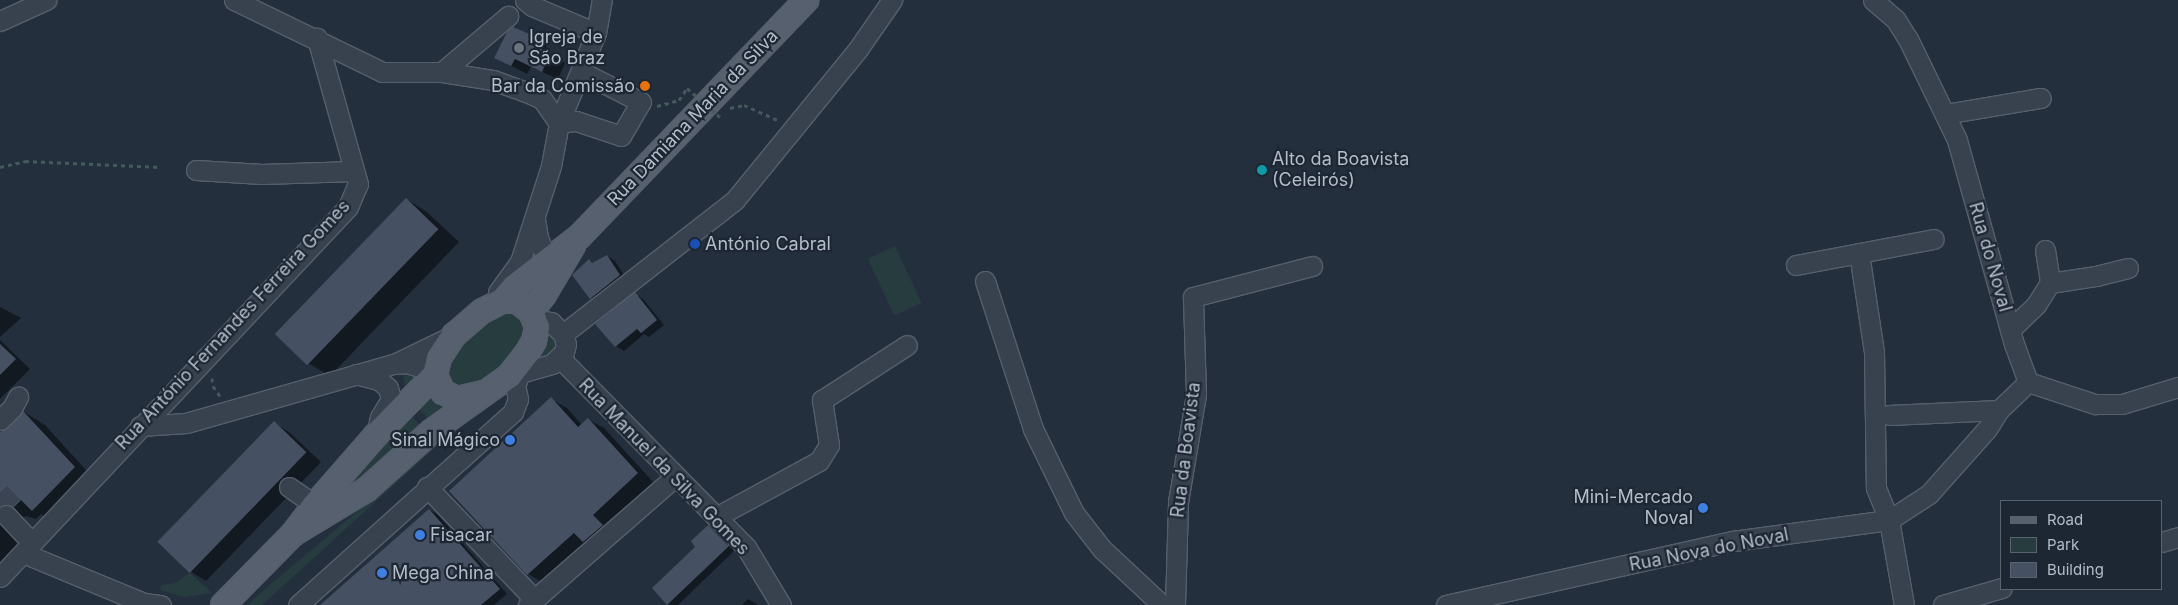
<!DOCTYPE html>
<meta charset="utf-8">
<style>
body{margin:0}
#map{position:relative;width:2178px;height:605px;overflow:hidden;background:#242f3e;font-family:Inter,sans-serif}
div>[style]{position:absolute}
.green>*{inset:0;background:#263c3f;transform-origin:0 0}
.shadow>*{inset:0;background:#0007}
.building>*{inset:0;background:#455162;transform-origin:0 0}
.minor-tunnel>*{height:19px;margin-top:-9.5px;transform-origin:0;background:repeating-linear-gradient(90deg,#3a4453 0 19px,transparent 0 28px)}
.path>*{height:3px;margin-top:-1.5px;transform-origin:0;background:repeating-linear-gradient(90deg,#44595c 0 4px,transparent 0 8px)}
.roads{filter:drop-shadow(1px 0 #565f6c) drop-shadow(-1px 0 #565f6c) drop-shadow(0 1px #565f6c) drop-shadow(0 -1px #565f6c)}
.minor>*{height:19px;margin:-9.5px;padding:0 9.5px;transform-origin:9.5px;border-radius:9.5px;background:#38414e}
.major>*{height:24px;margin:-12px;padding:0 12px;transform-origin:12px;border-radius:12px;background:#56606e}
.path-bridge>*{height:3px;margin-top:-1.5px;transform-origin:0;background:repeating-linear-gradient(90deg,#44595c 0 4px,transparent 0 8px)}
.dots>*{width:14px;height:14px;translate:-50% -50%;box-sizing:border-box;border:2px solid #1d2633;border-radius:50%}
span{translate:-50% -50%;white-space:nowrap;text-align:center;line-height:1.15;-webkit-text-stroke:4.5px #1d2633;paint-order:stroke}
.poi-label{font-size:18px;color:#b4bcc9}
.left{translate:0 -50%;text-align:left}
.right{translate:-100% -50%;text-align:right}
.street-label{font-size:18px;color:#b4bcc9}
.legend{position:absolute;left:2000px;top:500px;width:162px;height:90px;box-sizing:border-box;background:#1d2633;border:1px solid #59626f;margin:0;padding:6px 9px;list-style:none;font-size:15px;color:#b4bcc9}
.legend li{display:flex;align-items:center;gap:10px;height:25px}
.legend b{width:25px;border:1px solid #59626f}
</style>
<div id="map">
<div class="green">
<i style="left:895px;top:246px;width:63px;height:30px;rotate:65deg"></i>
<i style="clip-path:polygon(506px 312px,516px 314px,522px 321px,525px 329px,522px 337px,510px 357px,483px 382px,464px 389px,446px 381px,446px 367px,459px 345px,483px 323px)"></i>
<i style="clip-path:polygon(550px 334px,554px 338px,556px 349px,549px 356px,540px 358px)"></i>
<i style="clip-path:polygon(410px 372px,422px 375px,406px 397px,403px 374px)"></i>
<i style="clip-path:polygon(432px 396px,439px 406px,445px 409px,430px 421px,419px 409px)"></i>
<i style="clip-path:polygon(412px 417px,422px 427px,334px 502px,333px 498px)"></i>
<i style="clip-path:polygon(459px 426px,262px 605px,248px 605px,259px 594px)"></i>
<i style="clip-path:polygon(190px 573px,212px 593px,184px 597px,160px 590px,161px 585px,175px 583px)"></i>
</div>
<div class="shadow">
<i style="clip-path:polygon(531px 37px,547px 46px,544px 51px,565px 63px,558px 79px,531px 67px,527px 74px,496px 58px)"></i>
<i style="clip-path:polygon(406px 199px,427px 212px,459px 242px,330px 376px,308px 363px)"></i>
<i style="clip-path:polygon(607px 256px,615px 261px,627px 280px,599px 302px,591px 298px,589px 261px,593px 263px)"></i>
<i style="clip-path:polygon(635px 294px,643px 299px,664px 325px,649px 337px,644px 334px,624px 351px,616px 346px)"></i>
<i style="clip-path:polygon(0 307px,21px 318px,0 337px)"></i>
<i style="clip-path:polygon(0 340px,30px 369px,0 399px)"></i>
<i style="clip-path:polygon(551px 399px,567px 408px,582px 425px,588px 419px,604px 428px,653px 482px,544px 583px,528px 574px,451px 491px)"></i>
<i style="clip-path:polygon(24px 412px,45px 425px,95px 480px,54px 522px,41px 514px,36px 519px,26px 516px,20px 519px,30px 547px,0 577px,0 435px)"></i>
<i style="clip-path:polygon(274px 423px,289px 432px,321px 462px,206px 581px,191px 572px)"></i>
<i style="clip-path:polygon(430px 510px,438px 515px,507px 594px,494px 605px,323px 605px)"></i>
<i style="clip-path:polygon(708px 526px,735px 550px,678px 605px,670px 605px,668px 604px)"></i>
<i style="clip-path:polygon(748px 599px,758px 605px,742px 605px)"></i>
</div>
<div class="building">
<i style="clip-path:polygon(513px 27px,532px 35px,528px 42px,550px 53px,542px 72px,515px 59px,511px 66px,494px 58px,507px 32px)"></i>
<i style="left:406px;top:198px;width:45px;height:189px;rotate:44deg"></i>
<i style="clip-path:polygon(607px 255px,620px 275px,590px 299px,572px 275px,589px 259px,592px 263px)"></i>
<i style="clip-path:polygon(635px 292px,657px 320px,641px 333px,637px 329px,615px 347px,595px 324px)"></i>
<i style="clip-path:polygon(0 344px,16px 359px,0 375px)"></i>
<i style="clip-path:polygon(551px 397px,578px 427px,588px 418px,638px 473px,593px 515px,603px 525px,583px 542px,574px 533px,527px 575px,449px 491px)"></i>
<i style="clip-path:polygon(23px 411px,75px 467px,32px 511px,21px 500px,14px 507px,9px 504px,0 506px,0 432px,8px 428px)"></i>
<i style="left:274px;top:421px;width:45px;height:168px;rotate:44deg"></i>
<i style="clip-path:polygon(429px 509px,500px 589px,481px 605px,320px 605px)"></i>
<i style="clip-path:polygon(708px 525px,729px 546px,667px 605px,652px 588px,695px 547px,691px 541px)"></i>
</div>
<div class="minor-tunnel">
<i style="left:0;top:492px;width:20px;rotate:45deg"></i>
</div>
<div class="path">
<i style="left:657px;top:106px;width:23px;rotate:-15deg"></i>
<i style="left:679px;top:100px;width:14px;rotate:-56deg"></i>
<i style="left:730px;top:108px;width:14px;rotate:-12deg"></i>
<i style="left:744px;top:105px;width:37px;rotate:24deg"></i>
<i style="left:0;top:167px;width:26px;rotate:-13deg"></i>
<i style="left:25px;top:161px;width:136px;rotate:2.5deg"></i>
<i style="left:212px;top:378px;width:8px;rotate:83deg"></i>
<i style="left:213px;top:386px;width:12px;rotate:55deg"></i>
</div>
<div class="roads">
<div class="minor">
<i style="left:234px;top:0;width:165px;rotate:25.9deg"></i>
<i style="left:382px;top:72px;width:60px"></i>
<i style="left:442px;top:72px;width:52px;rotate:8.9deg"></i>
<i style="left:493px;top:80px;width:33px;rotate:20deg"></i>
<i style="left:524px;top:91px;width:20px;rotate:24deg"></i>
<i style="left:542px;top:99px;width:29px;rotate:55deg"></i>
<i style="left:525px;top:0;width:9px;rotate:41deg"></i>
<i style="left:532px;top:6px;width:69px;rotate:22.9deg"></i>
<i style="left:1873px;top:0;width:30px;rotate:41deg"></i>
<i style="left:1896px;top:20px;width:25px;rotate:58deg"></i>
<i style="left:1909px;top:41px;width:110px;rotate:64.1deg"></i>
<i style="left:1957px;top:140px;width:212px;rotate:74.4deg"></i>
<i style="left:2014px;top:344px;width:40px;rotate:69.8deg"></i>
<i style="left:0;top:21px;width:51px;rotate:-24.5deg"></i>
<i style="left:442px;top:72px;width:87px;rotate:-40.3deg"></i>
<i style="left:1945px;top:114px;width:97px;rotate:-9.5deg"></i>
<i style="left:559px;top:123px;width:17px;rotate:-7deg"></i>
<i style="left:576px;top:121px;width:47px;rotate:18.4deg"></i>
<i style="left:621px;top:136px;width:39px;rotate:-60deg"></i>
<i style="left:641px;top:102px;width:68px;rotate:-153.1deg"></i>
<i style="left:196px;top:170px;width:66px;rotate:3.5deg"></i>
<i style="left:262px;top:174px;width:92px;rotate:-1.9deg"></i>
<i style="left:535px;top:219px;width:19px;rotate:81deg"></i>
<i style="left:538px;top:238px;width:23px;rotate:67deg"></i>
<i style="left:547px;top:259px;width:16px;rotate:94deg"></i>
<i style="left:2045px;top:250px;width:33px;rotate:81deg"></i>
<i style="left:1859px;top:253px;width:100px;rotate:81.4deg"></i>
<i style="left:1874px;top:352px;width:136px;rotate:89.2deg"></i>
<i style="left:1876px;top:488px;width:35px;rotate:68deg"></i>
<i style="left:1889px;top:520px;width:86px;rotate:80deg"></i>
<i style="left:1796px;top:265px;width:140px;rotate:-10.7deg"></i>
<i style="left:985px;top:281px;width:156px;rotate:72deg"></i>
<i style="left:1033px;top:429px;width:93px;rotate:64deg"></i>
<i style="left:1074px;top:513px;width:46px;rotate:52.1deg"></i>
<i style="left:1102px;top:549px;width:82px;rotate:43deg"></i>
<i style="left:498px;top:292px;width:37px;rotate:-54deg"></i>
<i style="left:520px;top:262px;width:101px;rotate:-72.1deg"></i>
<i style="left:551px;top:166px;width:44px;rotate:-79.5deg"></i>
<i style="left:559px;top:123px;width:97px;rotate:-67.7deg"></i>
<i style="left:596px;top:33px;width:34px;rotate:-80deg"></i>
<i style="left:2010px;top:330px;width:36px;rotate:-44deg"></i>
<i style="left:2036px;top:305px;width:26px;rotate:-58deg"></i>
<i style="left:2050px;top:283px;width:47px;rotate:-8.7deg"></i>
<i style="left:2096px;top:276px;width:33px;rotate:-14deg"></i>
<i style="left:563px;top:334px;width:218px;rotate:-37.9deg"></i>
<i style="left:735px;top:200px;width:195px;rotate:-50.8deg"></i>
<i style="left:858px;top:49px;width:60px;rotate:-55.2deg"></i>
<i style="left:560px;top:358px;width:265px;rotate:45.5deg"></i>
<i style="left:746px;top:547px;width:68px;rotate:58.9deg"></i>
<i style="left:394px;top:364px;width:67px;rotate:-25.8deg"></i>
<i style="left:356px;top:374px;width:24px;rotate:15deg"></i>
<i style="left:379px;top:380px;width:12px;rotate:42deg"></i>
<i style="left:388px;top:388px;width:11px;rotate:75deg"></i>
<i style="left:391px;top:399px;width:21px;rotate:121deg"></i>
<i style="left:380px;top:417px;width:14px;rotate:102deg"></i>
<i style="left:509px;top:376px;width:45px;rotate:-15.6deg"></i>
<i style="left:552px;top:364px;width:17px;rotate:-45deg"></i>
<i style="left:564px;top:352px;width:8px;rotate:-76deg"></i>
<i style="left:566px;top:344px;width:10px;rotate:-107deg"></i>
<i style="left:563px;top:334px;width:17px;rotate:-135deg"></i>
<i style="left:551px;top:322px;width:17px;rotate:-170deg"></i>
<i style="left:2028px;top:382px;width:71px;rotate:18.2deg"></i>
<i style="left:2095px;top:404px;width:27px"></i>
<i style="left:2122px;top:404px;width:59px;rotate:-16.9deg"></i>
<i style="left:1889px;top:415px;width:110px;rotate:-2.6deg"></i>
<i style="left:0;top:420px;width:17px;rotate:-45deg"></i>
<i style="left:12px;top:408px;width:13px;rotate:-61deg"></i>
<i style="left:140px;top:426px;width:46px;rotate:-3.7deg"></i>
<i style="left:186px;top:423px;width:215px;rotate:-15.9deg"></i>
<i style="left:393px;top:364px;width:14px;rotate:-4deg"></i>
<i style="left:407px;top:363px;width:29px;rotate:18deg"></i>
<i style="left:289px;top:487px;width:32px;rotate:35deg"></i>
<i style="left:315px;top:505px;width:12px;rotate:14deg"></i>
<i style="left:427px;top:487px;width:155px;rotate:46.3deg"></i>
<i style="left:6px;top:515px;width:38px;rotate:47deg"></i>
<i style="left:716px;top:517px;width:117px;rotate:-28.5deg"></i>
<i style="left:819px;top:461px;width:19px;rotate:-58deg"></i>
<i style="left:829px;top:445px;width:46px;rotate:-98.8deg"></i>
<i style="left:822px;top:400px;width:101px;rotate:-32.9deg"></i>
<i style="left:2162px;top:542px;width:17px;rotate:-17deg"></i>
<i style="left:23px;top:553px;width:131px;rotate:22.5deg"></i>
<i style="left:144px;top:603px;width:17px;rotate:7deg"></i>
<i style="left:0;top:577px;width:508px;rotate:-46.76deg"></i>
<i style="left:348px;top:207px;width:25px;rotate:-67deg"></i>
<i style="left:358px;top:184px;width:152px;rotate:-105.7deg"></i>
<i style="left:298px;top:605px;width:289px;rotate:-41.9deg"></i>
<i style="left:513px;top:412px;width:14px;rotate:-69deg"></i>
<i style="left:518px;top:399px;width:14px;rotate:-102deg"></i>
<i style="left:515px;top:385px;width:13px;rotate:-67deg"></i>
<i style="left:528px;top:605px;width:196px;rotate:-41.1deg"></i>
<i style="left:1175px;top:605px;width:103px;rotate:-88.3deg"></i>
<i style="left:1178px;top:502px;width:109px;rotate:-80.5deg"></i>
<i style="left:1196px;top:394px;width:97px;rotate:-91.8deg"></i>
<i style="left:1193px;top:297px;width:123px;rotate:-14.6deg"></i>
<i style="left:1446px;top:605px;width:294px;rotate:-12.6deg"></i>
<i style="left:1733px;top:541px;width:157px;rotate:-7.7deg"></i>
<i style="left:1889px;top:520px;width:48px;rotate:-33deg"></i>
<i style="left:1929px;top:494px;width:87px;rotate:-48.3deg"></i>
<i style="left:1987px;top:429px;width:22px;rotate:-58deg"></i>
<i style="left:1999px;top:410px;width:40px;rotate:-44deg"></i>
<i style="left:1943px;top:605px;width:61px;rotate:-16.1deg"></i>
</div>
<div class="major">
<i style="left:502px;top:301px;width:18px;rotate:-49deg"></i>
<i style="left:514px;top:287px;width:83px;rotate:-37.7deg"></i>
<i style="left:580px;top:236px;width:327px;rotate:-46.2deg"></i>
<i style="left:531px;top:312px;width:21px;rotate:-53deg"></i>
<i style="left:544px;top:295px;width:57px;rotate:-59.4deg"></i>
<i style="left:293px;top:534px;width:85px;rotate:-31.1deg"></i>
<i style="left:366px;top:490px;width:89px;rotate:-41.8deg"></i>
<i style="left:432px;top:431px;width:95px;rotate:-35.5deg"></i>
<i style="left:509px;top:376px;width:29px;rotate:-52deg"></i>
<i style="left:527px;top:353px;width:14px;rotate:-60deg"></i>
<i style="left:534px;top:341px;width:14px;rotate:-78deg"></i>
<i style="left:537px;top:327px;width:16px;rotate:-112deg"></i>
<i style="left:531px;top:312px;width:18px;rotate:-142deg"></i>
<i style="left:517px;top:301px;width:15px;rotate:180deg"></i>
<i style="left:502px;top:301px;width:22px;rotate:153deg"></i>
<i style="left:482px;top:311px;width:37px;rotate:139deg"></i>
<i style="left:454px;top:335px;width:27px;rotate:123deg"></i>
<i style="left:439px;top:358px;width:17px;rotate:103deg"></i>
<i style="left:435px;top:375px;width:19px;rotate:65deg"></i>
<i style="left:443px;top:392px;width:16px;rotate:27deg"></i>
<i style="left:457px;top:399px;width:28px;rotate:-13deg"></i>
<i style="left:223px;top:605px;width:100px;rotate:-45.4deg"></i>
<i style="left:293px;top:534px;width:36px;rotate:-53deg"></i>
<i style="left:315px;top:505px;width:93px;rotate:-48.9deg"></i>
<i style="left:376px;top:435px;width:84px;rotate:-45.5deg"></i>
</div>
</div>
<div class="path-bridge">
<i style="left:687px;top:88px;width:44px;rotate:41.3deg"></i>
</div>
<div class="dots">
<i style="left:519px;top:48px;background:#6b7280"></i>
<i style="left:645px;top:86px;background:#e8710a"></i>
<i style="left:1262px;top:170px;background:#0f9aa8"></i>
<i style="left:695px;top:244px;background:#1a4fb4"></i>
<i style="left:510px;top:440px;background:#3f7fe0"></i>
<i style="left:1703px;top:508px;background:#3f7fe0"></i>
<i style="left:420px;top:535px;background:#3f7fe0"></i>
<i style="left:382px;top:573px;background:#3f7fe0"></i>
</div>
<div class="poi-label">
<span class="left" style="left:529px;top:48px">Igreja de<br>São Braz</span>
<span class="right" style="left:635px;top:86px">Bar da Comissão</span>
<span class="left" style="left:1272px;top:170px">Alto da Boavista<br>(Celeirós)</span>
<span class="left" style="left:705px;top:244px">António Cabral</span>
<span class="right" style="left:500px;top:440px">Sinal Mágico</span>
<span class="right" style="left:1693px;top:508px">Mini-Mercado<br>Noval</span>
<span class="left" style="left:430px;top:535px">Fisacar</span>
<span class="left" style="left:392px;top:573px">Mega China</span>
</div>
<div class="street-label">
<span style="left:693px;top:118px;rotate:-46deg">Rua Damiana Maria da Silva</span>
<span style="left:1990px;top:257px;rotate:74deg">Rua do Noval</span>
<span style="left:233px;top:325px;rotate:-47deg">Rua António Fernandes Ferreira Gomes</span>
<span style="left:1186px;top:450px;rotate:-83deg">Rua da Boavista</span>
<span style="left:664px;top:467px;rotate:46deg">Rua Manuel da Silva Gomes</span>
<span style="left:1709px;top:550px;rotate:-11deg">Rua Nova do Noval</span>
</div>
<ul class="legend">
<li><b style="height:6px;background:#56606e"></b>Road</li>
<li><b style="height:14px;background:#263c3f"></b>Park</li>
<li><b style="height:14px;background:#455162"></b>Building</li>
</ul>
</div>
